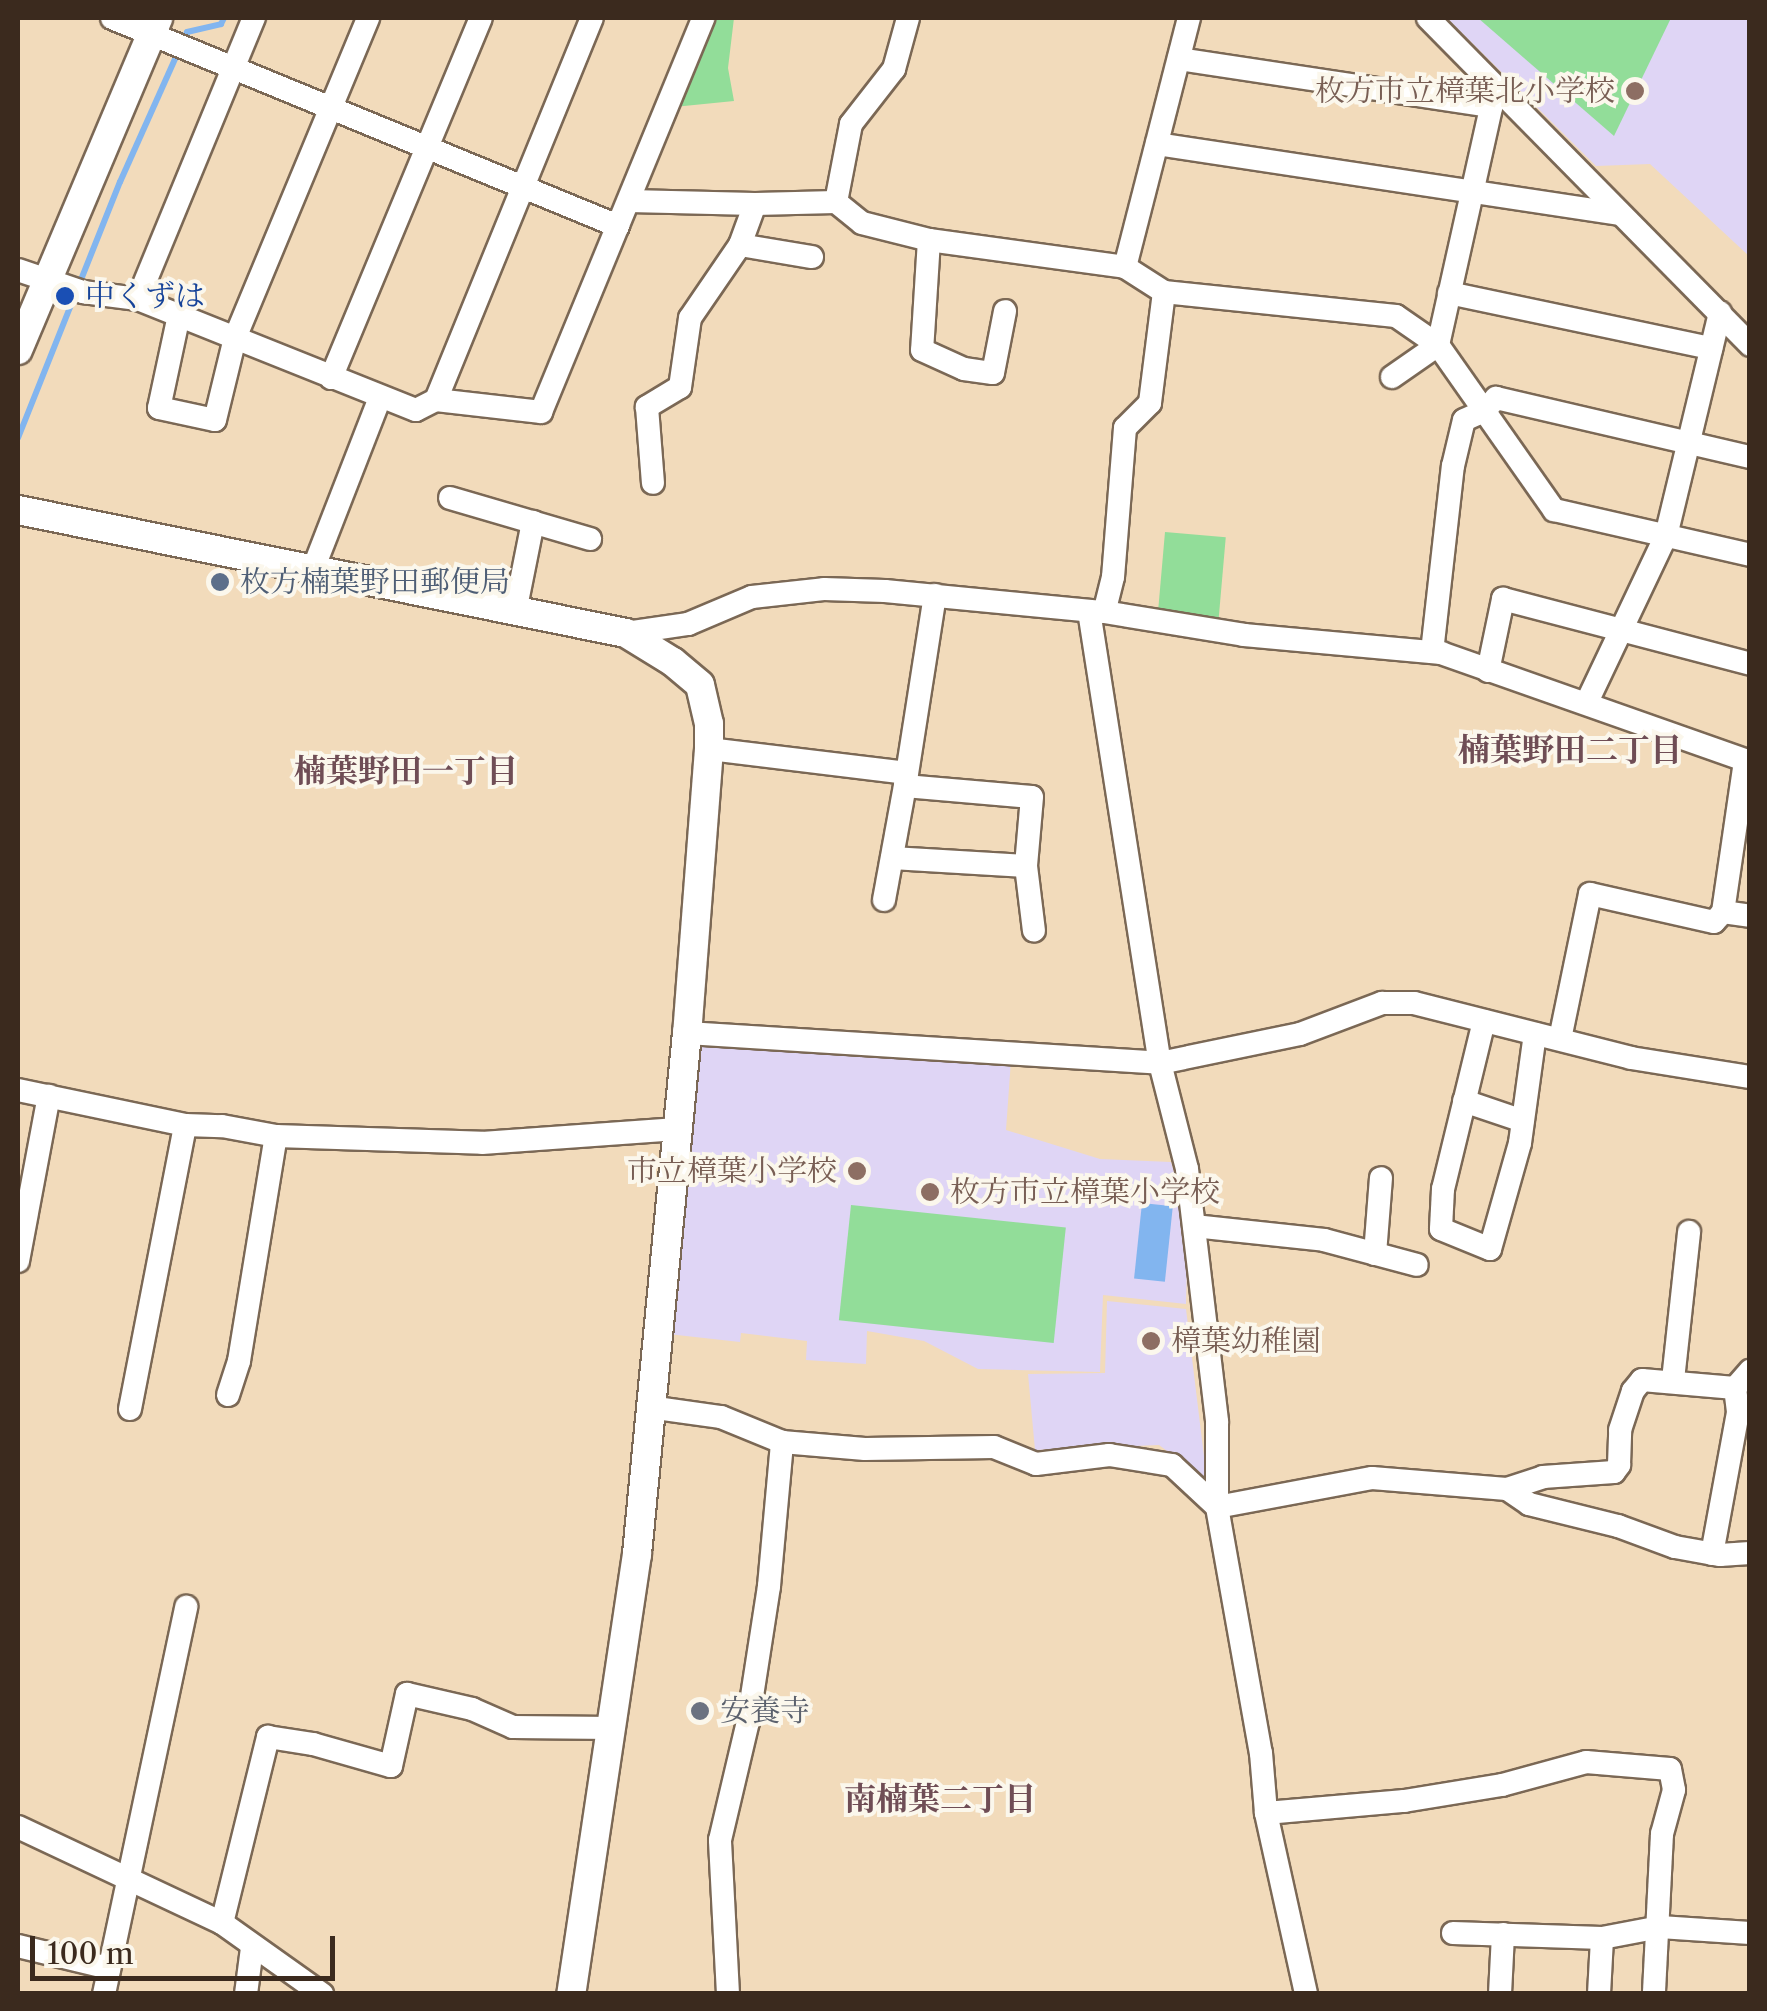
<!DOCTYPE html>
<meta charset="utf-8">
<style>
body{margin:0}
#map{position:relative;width:1767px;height:2011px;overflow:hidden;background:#f2dbbb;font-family:"Libre Caslon Text","Noto Serif JP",serif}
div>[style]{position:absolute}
.built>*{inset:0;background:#dfd5f5}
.green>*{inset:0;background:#92dd99;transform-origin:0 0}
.water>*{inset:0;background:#82b5ef;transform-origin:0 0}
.stream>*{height:6px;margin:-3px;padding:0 3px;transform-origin:3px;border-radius:3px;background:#82b5ef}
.roads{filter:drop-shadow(2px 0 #7b6855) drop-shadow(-2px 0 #7b6855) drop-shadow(0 2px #7b6855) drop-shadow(0 -2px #7b6855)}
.minor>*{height:22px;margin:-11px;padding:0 11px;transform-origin:11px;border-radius:11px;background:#fff}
.tertiary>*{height:28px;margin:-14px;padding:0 14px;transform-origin:14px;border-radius:14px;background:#fff}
.dots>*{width:28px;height:28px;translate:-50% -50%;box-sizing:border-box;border:5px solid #fbf7ec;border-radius:50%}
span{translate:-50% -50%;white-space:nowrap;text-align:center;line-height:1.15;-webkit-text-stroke:8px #fbf7ec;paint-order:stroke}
.education-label{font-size:30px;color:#785e54}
.right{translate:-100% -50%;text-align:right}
.left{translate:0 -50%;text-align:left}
.transit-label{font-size:30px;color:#164399}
.service-label{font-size:30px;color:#4e5e75}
.worship-label{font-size:30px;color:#5b616d}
.neighbourhood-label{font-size:32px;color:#6f4d55;font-weight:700}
.frame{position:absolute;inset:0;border:20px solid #3b2a1e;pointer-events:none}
.scale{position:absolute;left:30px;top:1936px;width:305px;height:45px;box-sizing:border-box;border:5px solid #3b2a1e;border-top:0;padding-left:12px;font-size:30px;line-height:35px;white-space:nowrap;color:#3b2a1e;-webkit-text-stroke:8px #fbf7ec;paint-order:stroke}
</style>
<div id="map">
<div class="built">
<i style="clip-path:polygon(1447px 18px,1749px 18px,1749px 256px,1650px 164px,1596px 166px)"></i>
<i style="clip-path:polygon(695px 1041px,1011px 1060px,1006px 1130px,1100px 1159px,1171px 1162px,1188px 1222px,1186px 1304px,1103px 1295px,1100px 1372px,978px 1369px,924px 1341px,867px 1331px,866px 1364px,806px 1360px,807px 1341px,741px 1333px,740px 1342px,668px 1334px)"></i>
<i style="clip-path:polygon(1107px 1301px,1186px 1309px,1207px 1481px,1159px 1445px,1035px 1450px,1028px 1374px,1105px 1373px)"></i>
</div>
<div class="green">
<i style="clip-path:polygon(710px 18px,734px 18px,728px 68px,734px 101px,674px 107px)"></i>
<i style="clip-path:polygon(1478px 18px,1671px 18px,1614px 136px)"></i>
<i style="left:1165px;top:532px;width:61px;height:84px;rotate:5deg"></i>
<i style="left:851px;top:1205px;width:216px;height:116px;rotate:6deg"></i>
</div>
<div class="water">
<i style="left:1142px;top:1203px;width:31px;height:76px;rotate:6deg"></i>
</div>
<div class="stream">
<i style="left:18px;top:438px;width:276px;rotate:-68.3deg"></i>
<i style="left:120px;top:182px;width:164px;rotate:-65.9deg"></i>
<i style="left:187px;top:32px;width:35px;rotate:-13deg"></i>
<i style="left:221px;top:24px;width:7px;rotate:-63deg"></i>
</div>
<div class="roads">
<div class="minor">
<i style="left:112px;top:18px;width:547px;rotate:22.35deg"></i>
<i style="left:1428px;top:18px;width:459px;rotate:45.4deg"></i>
<i style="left:1179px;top:59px;width:316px;rotate:8.6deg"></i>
<i style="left:1157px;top:144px;width:468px;rotate:8.6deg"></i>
<i style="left:629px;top:201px;width:126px;rotate:1.4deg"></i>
<i style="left:755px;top:204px;width:44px;rotate:110.1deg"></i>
<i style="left:740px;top:245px;width:88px;rotate:124.4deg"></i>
<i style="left:690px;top:318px;width:70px;rotate:98.2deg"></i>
<i style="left:680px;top:387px;width:39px;rotate:149deg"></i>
<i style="left:647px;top:407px;width:76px;rotate:85.5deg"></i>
<i style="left:836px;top:202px;width:79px;rotate:-79.1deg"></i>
<i style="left:851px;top:124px;width:70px;rotate:-52deg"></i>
<i style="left:894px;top:69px;width:53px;rotate:-74.6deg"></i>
<i style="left:755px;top:204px;width:81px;rotate:-1.4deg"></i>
<i style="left:836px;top:202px;width:33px;rotate:39deg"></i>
<i style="left:862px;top:223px;width:69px;rotate:14.2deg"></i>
<i style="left:929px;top:240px;width:198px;rotate:7.8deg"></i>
<i style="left:1125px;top:267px;width:46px;rotate:32.7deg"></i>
<i style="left:1164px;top:292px;width:112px;rotate:97.2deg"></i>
<i style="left:1150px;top:403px;width:35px;rotate:135deg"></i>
<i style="left:1125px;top:428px;width:149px;rotate:94.6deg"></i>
<i style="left:1113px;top:577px;width:36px;rotate:104deg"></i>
<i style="left:929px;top:240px;width:110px;rotate:93.6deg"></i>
<i style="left:922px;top:350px;width:46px;rotate:24.3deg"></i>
<i style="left:964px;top:369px;width:29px;rotate:8deg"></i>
<i style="left:993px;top:373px;width:63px;rotate:-79deg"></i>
<i style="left:740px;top:245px;width:73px;rotate:9.5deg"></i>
<i style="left:1125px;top:267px;width:257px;rotate:-75.6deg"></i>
<i style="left:18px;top:270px;width:69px;rotate:18.7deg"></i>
<i style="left:83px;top:292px;width:55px;rotate:7.3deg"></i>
<i style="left:138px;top:299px;width:299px;rotate:21.8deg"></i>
<i style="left:416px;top:410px;width:22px;rotate:-27deg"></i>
<i style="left:436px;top:400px;width:106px;rotate:6.5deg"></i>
<i style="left:541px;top:412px;width:426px;rotate:-67.6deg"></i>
<i style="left:1164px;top:292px;width:233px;rotate:5.9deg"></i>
<i style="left:1396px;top:316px;width:51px;rotate:34.6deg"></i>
<i style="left:1438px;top:345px;width:202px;rotate:54.9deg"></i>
<i style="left:1554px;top:510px;width:201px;rotate:12.9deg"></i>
<i style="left:1449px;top:293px;width:268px;rotate:11.9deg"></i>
<i style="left:138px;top:299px;width:304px;rotate:-67.6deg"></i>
<i style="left:179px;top:315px;width:95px;rotate:102.1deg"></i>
<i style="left:159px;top:408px;width:57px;rotate:12.1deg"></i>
<i style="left:215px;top:420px;width:84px;rotate:-76.3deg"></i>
<i style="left:235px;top:338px;width:347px;rotate:-67.4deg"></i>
<i style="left:1392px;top:377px;width:56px;rotate:-34.8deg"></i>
<i style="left:1438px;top:345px;width:260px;rotate:-77.4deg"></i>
<i style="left:331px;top:378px;width:390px;rotate:-67.4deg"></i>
<i style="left:436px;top:400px;width:413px;rotate:-67.8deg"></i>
<i style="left:450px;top:498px;width:146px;rotate:16.3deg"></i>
<i style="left:312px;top:572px;width:187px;rotate:-68.7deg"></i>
<i style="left:935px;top:595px;width:193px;rotate:98.9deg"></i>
<i style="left:905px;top:786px;width:127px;rotate:5deg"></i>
<i style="left:1032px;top:797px;width:69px;rotate:95deg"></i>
<i style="left:1026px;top:866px;width:65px;rotate:83deg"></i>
<i style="left:1089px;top:611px;width:458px;rotate:81.1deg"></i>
<i style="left:1160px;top:1063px;width:109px;rotate:75.7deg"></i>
<i style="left:1187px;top:1169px;width:255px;rotate:83.2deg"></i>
<i style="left:1217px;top:1422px;width:85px;rotate:90deg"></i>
<i style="left:1217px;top:1507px;width:250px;rotate:79.9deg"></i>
<i style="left:1261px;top:1753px;width:60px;rotate:85.2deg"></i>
<i style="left:1266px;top:1813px;width:185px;rotate:77.5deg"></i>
<i style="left:515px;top:612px;width:92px;rotate:-78.7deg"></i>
<i style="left:626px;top:633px;width:63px;rotate:-8.3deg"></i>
<i style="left:688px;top:624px;width:69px;rotate:-22.9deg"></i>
<i style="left:752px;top:597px;width:72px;rotate:-6.3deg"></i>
<i style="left:824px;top:589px;width:61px;rotate:1.9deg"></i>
<i style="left:885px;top:591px;width:220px;rotate:5.5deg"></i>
<i style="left:1104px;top:612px;width:142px;rotate:9.3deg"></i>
<i style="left:1244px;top:635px;width:198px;rotate:5.2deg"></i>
<i style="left:1441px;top:653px;width:328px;rotate:19.4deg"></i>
<i style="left:1432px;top:652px;width:187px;rotate:-83.6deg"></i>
<i style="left:1453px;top:466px;width:47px;rotate:-76.6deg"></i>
<i style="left:1464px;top:420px;width:22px;rotate:-24deg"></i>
<i style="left:1484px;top:411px;width:18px;rotate:-47deg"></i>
<i style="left:1496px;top:398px;width:261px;rotate:13.1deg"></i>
<i style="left:1488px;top:671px;width:74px;rotate:-78.2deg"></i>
<i style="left:1503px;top:599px;width:255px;rotate:14.7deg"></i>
<i style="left:1587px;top:702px;width:184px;rotate:-64.6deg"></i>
<i style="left:1666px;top:536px;width:230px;rotate:-76.4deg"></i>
<i style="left:709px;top:749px;width:199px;rotate:6.9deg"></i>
<i style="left:892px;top:858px;width:134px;rotate:3.4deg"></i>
<i style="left:884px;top:900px;width:116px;rotate:-79.6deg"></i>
<i style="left:1723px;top:912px;width:153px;rotate:-81.7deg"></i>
<i style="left:1484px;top:1021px;width:173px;rotate:103.7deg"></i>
<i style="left:1443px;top:1189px;width:40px;rotate:92.9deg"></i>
<i style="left:1441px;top:1229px;width:53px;rotate:22.2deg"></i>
<i style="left:1490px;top:1249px;width:110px;rotate:-74.2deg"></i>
<i style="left:1520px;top:1143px;width:110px;rotate:-82.2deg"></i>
<i style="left:687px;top:1033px;width:474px;rotate:3.6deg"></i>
<i style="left:1160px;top:1063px;width:143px;rotate:-11.7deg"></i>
<i style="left:1300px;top:1034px;width:88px;rotate:-20.7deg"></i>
<i style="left:1382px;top:1003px;width:32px"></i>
<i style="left:1414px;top:1003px;width:224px;rotate:14.2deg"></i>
<i style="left:1631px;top:1058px;width:121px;rotate:9.1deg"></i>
<i style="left:1560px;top:1039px;width:148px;rotate:-78.3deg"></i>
<i style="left:1590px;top:894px;width:127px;rotate:12.7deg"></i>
<i style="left:1714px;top:922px;width:13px;rotate:-48deg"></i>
<i style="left:1723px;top:912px;width:27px;rotate:8deg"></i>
<i style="left:18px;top:1090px;width:171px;rotate:11.8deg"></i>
<i style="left:185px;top:1125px;width:37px;rotate:2deg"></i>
<i style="left:222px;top:1126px;width:55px;rotate:10.5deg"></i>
<i style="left:276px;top:1136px;width:206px;rotate:1.9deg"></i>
<i style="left:482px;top:1143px;width:196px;rotate:-4.1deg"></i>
<i style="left:1464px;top:1101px;width:62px;rotate:18.7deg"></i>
<i style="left:1194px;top:1226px;width:131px;rotate:6.1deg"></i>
<i style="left:1324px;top:1240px;width:96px;rotate:15deg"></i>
<i style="left:1375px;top:1254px;width:76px;rotate:-85.5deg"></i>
<i style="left:18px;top:1261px;width:168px;rotate:-79.4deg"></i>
<i style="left:1673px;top:1380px;width:149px;rotate:-83.8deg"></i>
<i style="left:228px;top:1395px;width:36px;rotate:-72deg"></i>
<i style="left:239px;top:1361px;width:228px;rotate:-80.7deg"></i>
<i style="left:649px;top:1407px;width:73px;rotate:7.9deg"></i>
<i style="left:721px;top:1417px;width:66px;rotate:22.3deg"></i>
<i style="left:782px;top:1442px;width:83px;rotate:4.8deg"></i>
<i style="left:865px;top:1449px;width:129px;rotate:-0.9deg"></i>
<i style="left:994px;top:1447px;width:45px;rotate:22deg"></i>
<i style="left:1036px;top:1464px;width:74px;rotate:-7deg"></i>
<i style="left:1109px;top:1455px;width:64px;rotate:9deg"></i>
<i style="left:1172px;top:1465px;width:62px;rotate:43deg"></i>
<i style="left:130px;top:1409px;width:289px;rotate:-79deg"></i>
<i style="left:1507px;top:1489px;width:27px;rotate:34deg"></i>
<i style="left:1529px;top:1504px;width:92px;rotate:13.9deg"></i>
<i style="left:1618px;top:1526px;width:61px;rotate:20.2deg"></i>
<i style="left:1675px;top:1547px;width:46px;rotate:10.1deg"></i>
<i style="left:1720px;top:1555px;width:30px;rotate:-4deg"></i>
<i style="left:1217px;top:1507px;width:158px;rotate:-10.6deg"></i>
<i style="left:1372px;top:1478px;width:135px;rotate:4.7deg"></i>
<i style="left:1507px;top:1489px;width:38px;rotate:-18deg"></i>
<i style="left:1543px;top:1477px;width:71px;rotate:-4deg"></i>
<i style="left:1614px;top:1472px;width:9px;rotate:-54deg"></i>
<i style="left:1619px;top:1465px;width:35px;rotate:-88deg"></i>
<i style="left:1620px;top:1430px;width:41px;rotate:-71.6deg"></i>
<i style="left:1633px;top:1391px;width:14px;rotate:-51deg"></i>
<i style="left:1642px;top:1380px;width:93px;rotate:4.9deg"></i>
<i style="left:1735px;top:1388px;width:23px;rotate:-49deg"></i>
<i style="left:1712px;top:1554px;width:144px;rotate:-79.6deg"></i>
<i style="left:1738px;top:1412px;width:24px;rotate:-97deg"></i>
<i style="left:1266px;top:1813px;width:139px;rotate:-5deg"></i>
<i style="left:1404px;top:1801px;width:99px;rotate:-9.3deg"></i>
<i style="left:1502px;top:1785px;width:87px;rotate:-15.3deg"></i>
<i style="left:1586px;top:1762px;width:84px;rotate:4.8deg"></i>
<i style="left:1670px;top:1769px;width:21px;rotate:79deg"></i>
<i style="left:1674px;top:1790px;width:46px;rotate:105.3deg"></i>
<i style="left:1662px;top:1834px;width:160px;rotate:92.9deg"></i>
<i style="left:18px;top:1827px;width:225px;rotate:25.2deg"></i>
<i style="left:222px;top:1923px;width:123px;rotate:35.4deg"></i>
<i style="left:222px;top:1923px;width:192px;rotate:-76.1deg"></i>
<i style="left:268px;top:1737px;width:46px;rotate:8.8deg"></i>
<i style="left:313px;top:1744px;width:81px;rotate:15.8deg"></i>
<i style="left:391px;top:1766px;width:74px;rotate:-77.5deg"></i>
<i style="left:407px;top:1694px;width:67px;rotate:13deg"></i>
<i style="left:472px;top:1709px;width:45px;rotate:23.7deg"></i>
<i style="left:513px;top:1727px;width:100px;rotate:0.6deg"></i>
<i style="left:1453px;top:1933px;width:149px;rotate:1.9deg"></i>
<i style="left:1602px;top:1938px;width:59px;rotate:-10.7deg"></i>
<i style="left:1660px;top:1927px;width:90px;rotate:3.8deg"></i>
<i style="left:18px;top:1946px;width:94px;rotate:13.6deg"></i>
<i style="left:104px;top:1994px;width:396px;rotate:-78deg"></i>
<i style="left:246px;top:1994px;width:46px;rotate:-82.6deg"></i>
<i style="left:728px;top:1994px;width:154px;rotate:-93deg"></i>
<i style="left:720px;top:1840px;width:121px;rotate:-76.7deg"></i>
<i style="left:748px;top:1722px;width:138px;rotate:-81.2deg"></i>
<i style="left:769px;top:1586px;width:145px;rotate:-84.8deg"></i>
<i style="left:1500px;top:1994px;width:60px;rotate:-87.1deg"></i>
<i style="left:1599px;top:1994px;width:56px;rotate:-86.9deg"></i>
</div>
<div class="tertiary">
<i style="left:18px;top:350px;width:360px;rotate:-67.1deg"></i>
<i style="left:18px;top:510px;width:620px;rotate:11.44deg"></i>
<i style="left:626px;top:633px;width:55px;rotate:31.7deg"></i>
<i style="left:673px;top:662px;width:35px;rotate:40deg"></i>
<i style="left:700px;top:685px;width:40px;rotate:77deg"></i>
<i style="left:709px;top:724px;width:25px;rotate:90deg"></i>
<i style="left:709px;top:749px;width:285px;rotate:94.4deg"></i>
<i style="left:687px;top:1033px;width:523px;rotate:95.48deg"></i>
<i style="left:637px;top:1554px;width:445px;rotate:98.5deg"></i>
</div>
</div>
<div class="dots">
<i style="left:1635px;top:91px;background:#8d6e63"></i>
<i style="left:65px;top:296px;background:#1a4fb4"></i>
<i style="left:220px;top:582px;background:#5c6f8a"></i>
<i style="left:857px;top:1171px;background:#8d6e63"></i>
<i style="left:930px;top:1192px;background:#8d6e63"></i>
<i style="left:1151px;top:1341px;background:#8d6e63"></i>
<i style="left:700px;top:1711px;background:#6b7280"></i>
</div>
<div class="education-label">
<span class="right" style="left:1615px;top:91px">枚方市立樟葉北小学校</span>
<span class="right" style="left:837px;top:1171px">市立樟葉小学校</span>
<span class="left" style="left:950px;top:1192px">枚方市立樟葉小学校</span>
<span class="left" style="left:1171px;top:1341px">樟葉幼稚園</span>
</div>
<div class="transit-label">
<span class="left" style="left:85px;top:296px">中くずは</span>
</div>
<div class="service-label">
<span class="left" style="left:240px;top:582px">枚方楠葉野田郵便局</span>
</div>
<div class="worship-label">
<span class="left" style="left:720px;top:1711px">安養寺</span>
</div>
<div class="neighbourhood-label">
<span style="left:1570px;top:750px">楠葉野田二丁目</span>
<span style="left:406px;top:771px">楠葉野田一丁目</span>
<span style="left:940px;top:1799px">南楠葉二丁目</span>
</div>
<div class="frame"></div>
<div class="scale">100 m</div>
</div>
